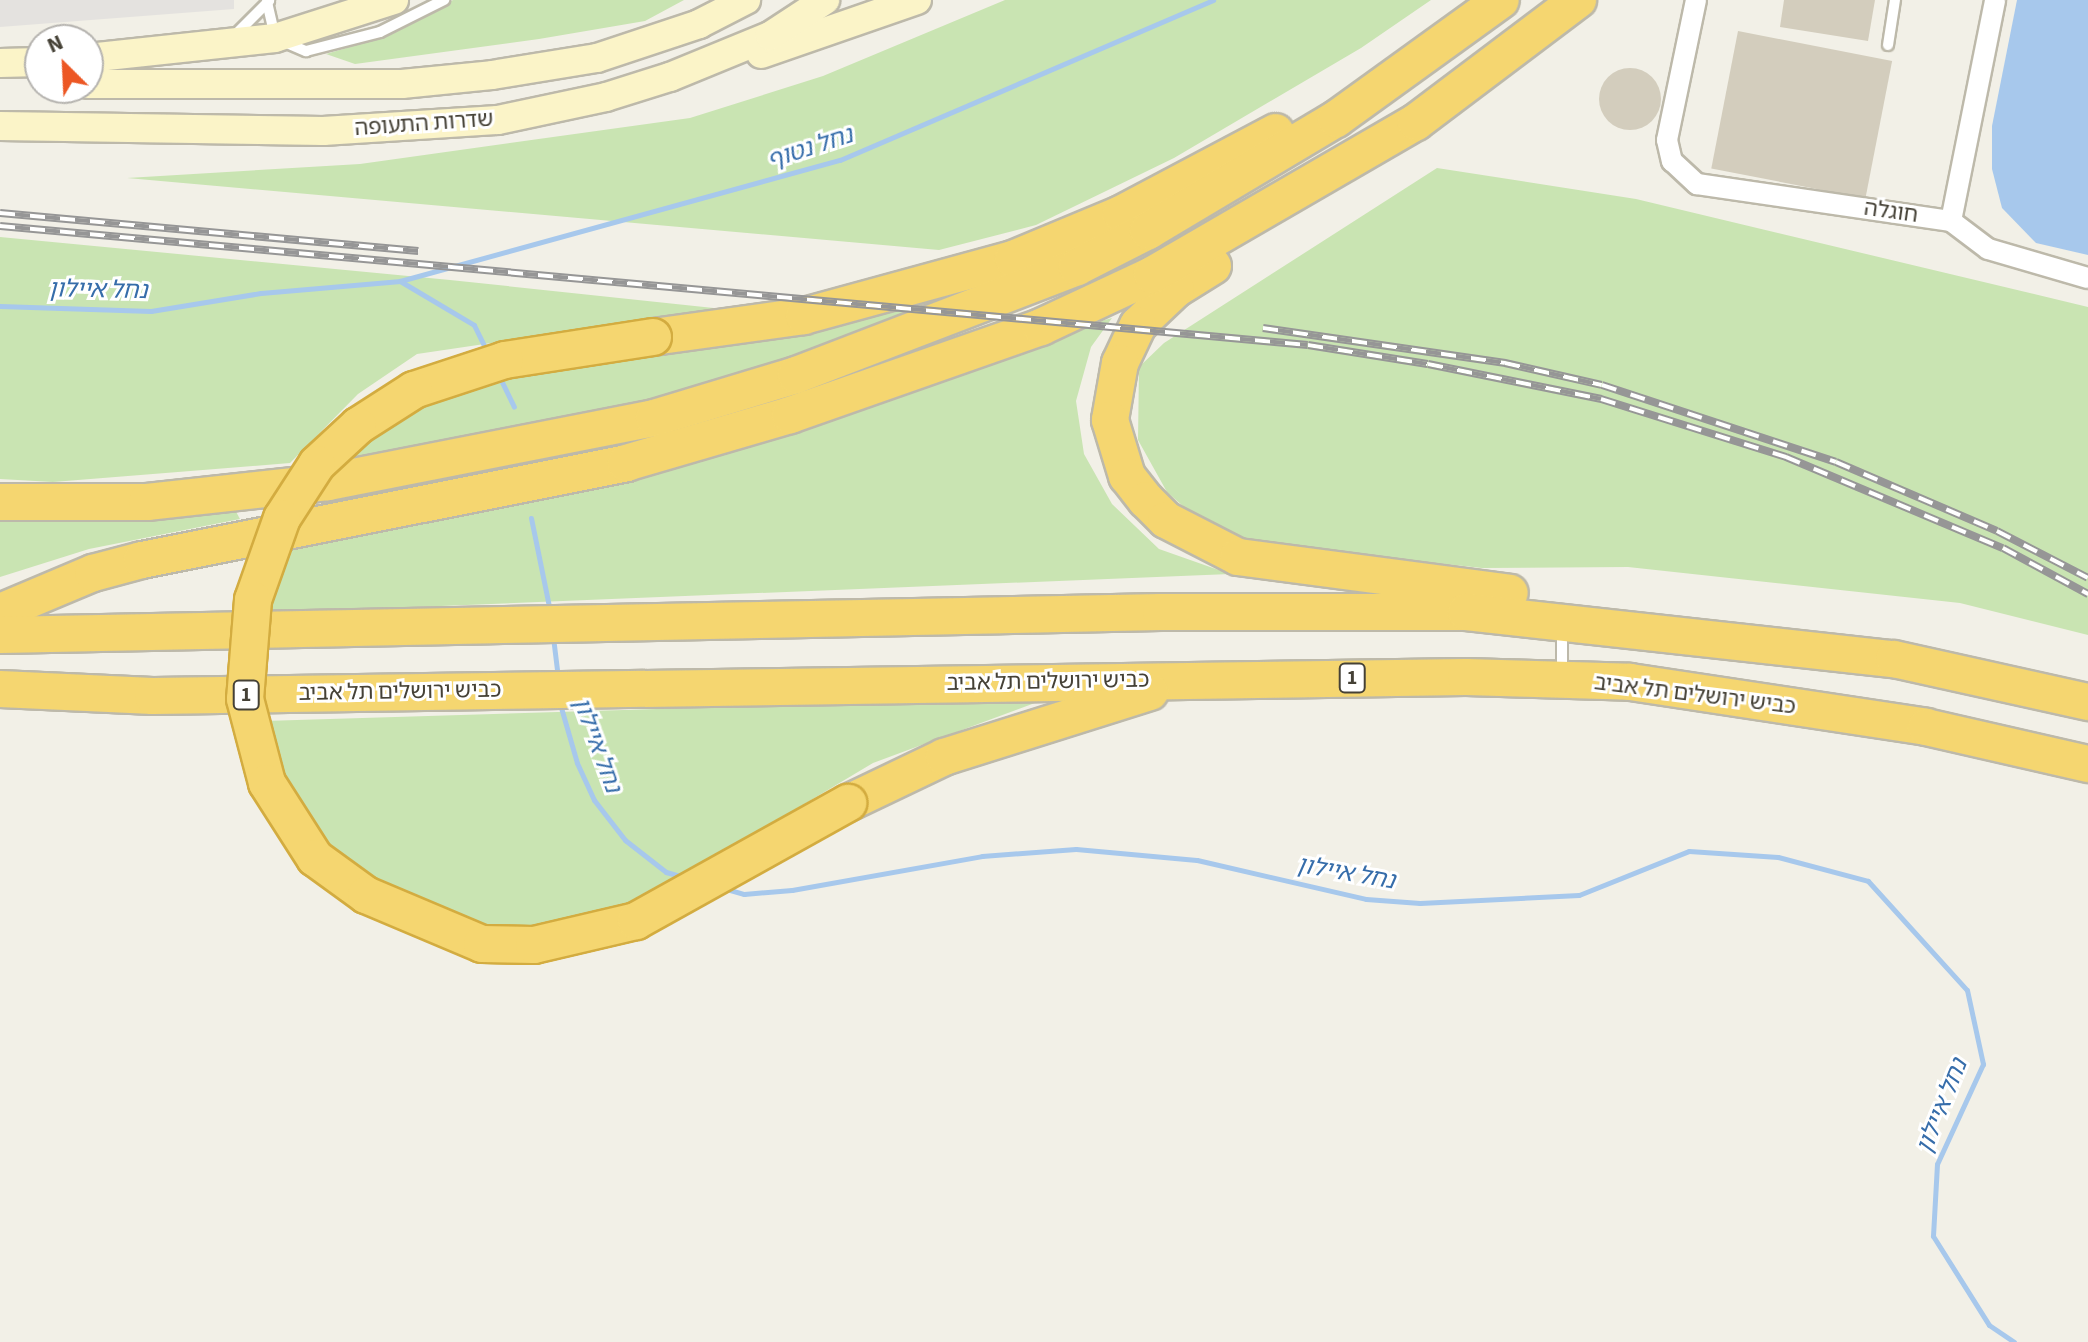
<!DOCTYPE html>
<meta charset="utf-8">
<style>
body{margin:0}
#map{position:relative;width:2088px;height:1342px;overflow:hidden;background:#f2f0e7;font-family:"Source Sans 3","Noto Sans Hebrew",sans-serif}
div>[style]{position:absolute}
.green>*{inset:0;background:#c9e4b2}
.parking>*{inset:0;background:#e4e2df}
.water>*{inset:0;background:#a7c8ec}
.stream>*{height:5px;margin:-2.5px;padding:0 2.5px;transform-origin:2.5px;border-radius:2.5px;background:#a7c8ec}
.building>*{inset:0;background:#d3cdbd;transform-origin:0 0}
.round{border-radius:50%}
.roads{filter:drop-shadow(2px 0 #bdb9aa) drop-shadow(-2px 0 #bdb9aa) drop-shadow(0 2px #bdb9aa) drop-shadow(0 -2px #bdb9aa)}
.lane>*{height:10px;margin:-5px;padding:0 5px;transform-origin:5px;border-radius:5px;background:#fff}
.street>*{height:20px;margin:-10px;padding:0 10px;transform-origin:10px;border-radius:10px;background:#fff}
.secondary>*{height:28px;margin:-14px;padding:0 14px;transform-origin:14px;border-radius:14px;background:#fbf4c8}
.highway>*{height:36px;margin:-18px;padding:0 18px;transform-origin:18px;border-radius:18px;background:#f5d670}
.rail>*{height:8px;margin-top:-4px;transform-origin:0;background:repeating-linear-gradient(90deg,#fff 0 15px,#969696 0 30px);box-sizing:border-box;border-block:2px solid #969696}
.bridges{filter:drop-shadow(2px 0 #d3ac40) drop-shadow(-2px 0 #d3ac40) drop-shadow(0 2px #d3ac40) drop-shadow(0 -2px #d3ac40)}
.highway-bridge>*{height:36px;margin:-18px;padding:0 18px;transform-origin:18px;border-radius:18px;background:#f5d670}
span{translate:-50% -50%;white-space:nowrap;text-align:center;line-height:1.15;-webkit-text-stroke:6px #fff;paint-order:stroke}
.shield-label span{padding:2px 6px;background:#fff;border:2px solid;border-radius:6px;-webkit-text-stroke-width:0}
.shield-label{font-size:20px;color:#454136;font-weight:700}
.street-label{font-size:22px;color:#454136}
.water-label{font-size:24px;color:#366daa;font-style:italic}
.north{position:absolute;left:24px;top:24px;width:80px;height:80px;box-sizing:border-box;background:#fff;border:2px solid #b5b3af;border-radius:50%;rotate:336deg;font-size:22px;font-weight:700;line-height:32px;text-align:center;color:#454136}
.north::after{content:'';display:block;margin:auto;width:28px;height:36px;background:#ec5724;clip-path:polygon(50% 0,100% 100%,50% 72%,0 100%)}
</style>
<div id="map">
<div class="green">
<i style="clip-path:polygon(453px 0,684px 0,645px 21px,539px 39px,355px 64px,326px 54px,387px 36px)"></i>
<i style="clip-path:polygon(1005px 0,1431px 0,1361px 48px,1174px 158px,1036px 225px,939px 250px,127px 178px,360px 164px,690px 118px,823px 76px)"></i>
<i style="clip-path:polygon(1437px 168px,1636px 199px,2088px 307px,2088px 635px,1960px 603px,1628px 567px,1482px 568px,1251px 543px,1209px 529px,1167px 492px,1138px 440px,1139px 367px,1164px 343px)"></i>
<i style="clip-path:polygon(0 237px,450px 280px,723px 309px,417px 354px,358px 394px,290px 463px,53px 482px,0 479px)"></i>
<i style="clip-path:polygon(896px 300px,956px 306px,778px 374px,330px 474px,368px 439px,421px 405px,509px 376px)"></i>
<i style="clip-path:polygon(1112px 318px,1091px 347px,1076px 401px,1084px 454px,1112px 504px,1159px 549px,1230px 574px,266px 613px,278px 569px,295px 541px)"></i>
<i style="clip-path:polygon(234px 508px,240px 519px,89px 549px,0 577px,0 517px)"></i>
<i style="clip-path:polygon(1051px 697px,873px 763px,640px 902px,542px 927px,503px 929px,461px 921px,347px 872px,303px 821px,269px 752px,264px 721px)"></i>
</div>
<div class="parking">
<i style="clip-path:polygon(0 0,234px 0,234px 9px,0 27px)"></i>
</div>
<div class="water">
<i style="clip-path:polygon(2017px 0,2088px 0,2088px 255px,2036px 243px,2002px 208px,1992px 169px,1992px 126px)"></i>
</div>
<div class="stream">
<i style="left:400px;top:281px;width:456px;rotate:-15.4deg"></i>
<i style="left:840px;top:160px;width:406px;rotate:-23.2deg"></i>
<i style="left:0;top:306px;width:151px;rotate:1.9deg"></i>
<i style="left:151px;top:311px;width:111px;rotate:-9.3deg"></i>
<i style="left:261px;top:293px;width:140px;rotate:-4.9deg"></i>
<i style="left:400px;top:281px;width:86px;rotate:30.7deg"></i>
<i style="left:474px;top:325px;width:30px;rotate:64deg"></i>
<i style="left:499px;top:376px;width:34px;rotate:64deg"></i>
<i style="left:531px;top:518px;width:95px;rotate:78.5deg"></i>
<i style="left:553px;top:637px;width:41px;rotate:83deg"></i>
<i style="left:560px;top:704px;width:61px;rotate:73.9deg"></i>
<i style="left:577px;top:763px;width:41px;rotate:65.3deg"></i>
<i style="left:594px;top:800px;width:51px;rotate:52.2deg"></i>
<i style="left:625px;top:840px;width:52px;rotate:38deg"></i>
<i style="left:666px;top:872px;width:18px;rotate:16deg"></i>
<i style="left:723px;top:888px;width:22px;rotate:16deg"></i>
<i style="left:744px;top:894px;width:48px;rotate:-4.8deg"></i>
<i style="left:792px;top:890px;width:193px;rotate:-10.1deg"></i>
<i style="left:982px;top:856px;width:94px;rotate:-4.3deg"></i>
<i style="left:1076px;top:849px;width:121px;rotate:5.2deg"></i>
<i style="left:1197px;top:860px;width:173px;rotate:13deg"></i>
<i style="left:1366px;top:899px;width:54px;rotate:4.2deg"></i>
<i style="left:1420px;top:903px;width:159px;rotate:-2.9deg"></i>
<i style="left:1579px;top:895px;width:118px;rotate:-21.8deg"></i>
<i style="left:1689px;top:851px;width:89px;rotate:3.9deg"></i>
<i style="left:1778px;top:857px;width:93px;rotate:14.9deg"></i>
<i style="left:1868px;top:881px;width:147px;rotate:47.8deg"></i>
<i style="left:1967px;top:990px;width:76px;rotate:77.8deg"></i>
<i style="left:1983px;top:1064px;width:110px;rotate:114.7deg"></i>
<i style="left:1937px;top:1164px;width:72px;rotate:93.2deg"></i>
<i style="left:1933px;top:1236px;width:105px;rotate:57.8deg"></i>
<i style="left:1989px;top:1325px;width:30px;rotate:34deg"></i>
</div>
<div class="building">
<i style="clip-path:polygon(1784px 0,1875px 0,1868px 41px,1780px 27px)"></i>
<i style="left:1738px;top:31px;width:157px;height:140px;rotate:11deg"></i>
<i class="round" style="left:1599px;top:68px;width:62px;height:62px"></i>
</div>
<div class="roads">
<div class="lane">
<i style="left:267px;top:2px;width:37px;rotate:77deg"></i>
<i style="left:275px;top:38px;width:34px;rotate:23deg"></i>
<i style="left:306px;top:51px;width:76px;rotate:-14.4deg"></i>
<i style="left:380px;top:32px;width:72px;rotate:-26.6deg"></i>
<i style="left:236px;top:34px;width:47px;rotate:-45deg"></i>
<i style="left:1888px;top:45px;width:46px;rotate:-81.2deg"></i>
<i style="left:1562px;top:672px;width:44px;rotate:-90deg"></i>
</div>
<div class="street">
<i style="left:1696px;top:0;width:143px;rotate:101.7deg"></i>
<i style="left:1667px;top:140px;width:22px;rotate:77deg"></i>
<i style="left:1672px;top:161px;width:34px;rotate:43deg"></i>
<i style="left:1697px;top:184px;width:257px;rotate:8.3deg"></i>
<i style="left:1951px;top:221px;width:46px;rotate:37.1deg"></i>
<i style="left:1988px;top:249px;width:104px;rotate:16.2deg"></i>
<i style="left:1951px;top:221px;width:225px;rotate:-78.7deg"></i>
</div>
<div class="secondary">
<i style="left:761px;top:54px;width:165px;rotate:-19.1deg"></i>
<i style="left:88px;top:58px;width:188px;rotate:-6.1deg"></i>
<i style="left:275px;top:38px;width:125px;rotate:-17.7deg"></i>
<i style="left:0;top:63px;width:40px;rotate:-1.4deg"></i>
<i style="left:88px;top:84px;width:314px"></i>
<i style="left:402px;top:84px;width:90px;rotate:-5.7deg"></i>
<i style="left:492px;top:75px;width:106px;rotate:-9.2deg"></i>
<i style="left:597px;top:58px;width:108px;rotate:-18.4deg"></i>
<i style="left:699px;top:24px;width:53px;rotate:-27.1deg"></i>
<i style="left:0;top:126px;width:323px;rotate:0.9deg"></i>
<i style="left:323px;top:131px;width:175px;rotate:-3.6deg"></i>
<i style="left:498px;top:120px;width:110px;rotate:-12deg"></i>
<i style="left:606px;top:97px;width:67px;rotate:-17.4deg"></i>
<i style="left:670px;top:77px;width:108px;rotate:-22.3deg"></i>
<i style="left:770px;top:36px;width:66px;rotate:-33.2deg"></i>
</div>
<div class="highway">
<i style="left:1213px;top:266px;width:44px;rotate:148.1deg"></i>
<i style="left:1176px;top:289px;width:52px;rotate:136.5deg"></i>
<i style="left:1138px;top:325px;width:42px;rotate:115.3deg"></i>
<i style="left:1120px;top:363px;width:58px;rotate:100deg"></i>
<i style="left:1110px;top:420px;width:59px;rotate:73.1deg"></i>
<i style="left:1127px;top:476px;width:31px;rotate:52deg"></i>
<i style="left:1146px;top:500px;width:28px;rotate:45deg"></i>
<i style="left:1166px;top:520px;width:81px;rotate:27.2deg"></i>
<i style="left:1238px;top:557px;width:274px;rotate:7.5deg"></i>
<i style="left:653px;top:337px;width:152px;rotate:-7.9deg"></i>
<i style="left:804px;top:316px;width:217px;rotate:-15.3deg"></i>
<i style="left:1013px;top:259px;width:117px;rotate:-22.6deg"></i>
<i style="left:1121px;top:214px;width:175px;rotate:-27.9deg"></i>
<i style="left:0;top:502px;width:147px"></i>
<i style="left:147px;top:502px;width:182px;rotate:-6.3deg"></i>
<i style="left:328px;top:482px;width:332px;rotate:-11.1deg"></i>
<i style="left:654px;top:418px;width:148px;rotate:-16.8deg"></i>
<i style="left:796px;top:375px;width:301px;rotate:-21deg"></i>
<i style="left:1077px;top:267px;width:80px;rotate:-26.9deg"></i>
<i style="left:1148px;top:231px;width:219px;rotate:-30.8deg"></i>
<i style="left:1336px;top:119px;width:203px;rotate:-35.8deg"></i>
<i style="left:0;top:612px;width:101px;rotate:-22.8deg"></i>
<i style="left:93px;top:573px;width:51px;rotate:-14.9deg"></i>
<i style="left:142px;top:560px;width:494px;rotate:-11.3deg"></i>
<i style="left:626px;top:463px;width:171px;rotate:-16.3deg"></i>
<i style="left:790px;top:415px;width:266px;rotate:-19.3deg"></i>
<i style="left:1041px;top:327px;width:123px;rotate:-25.1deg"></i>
<i style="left:1152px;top:275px;width:305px;rotate:-30.1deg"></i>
<i style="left:1416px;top:122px;width:203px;rotate:-37deg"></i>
<i style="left:0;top:635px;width:1161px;rotate:-1.13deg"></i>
<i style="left:1161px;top:612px;width:305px"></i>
<i style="left:1466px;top:612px;width:431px;rotate:6.3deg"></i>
<i style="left:1894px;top:659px;width:199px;rotate:12.5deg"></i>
<i style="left:0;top:689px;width:153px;rotate:2.6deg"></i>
<i style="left:153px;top:696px;width:1313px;rotate:-0.83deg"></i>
<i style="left:1466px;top:677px;width:164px;rotate:1.7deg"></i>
<i style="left:1630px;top:682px;width:299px;rotate:8.6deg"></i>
<i style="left:1926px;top:727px;width:166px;rotate:12.9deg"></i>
<i style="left:848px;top:803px;width:106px;rotate:-25.6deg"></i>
<i style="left:944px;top:757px;width:216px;rotate:-17.5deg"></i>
</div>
</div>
<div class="rail">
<i style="left:0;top:213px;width:420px;rotate:5.2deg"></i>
<i style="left:0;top:226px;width:1313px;rotate:5.2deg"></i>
<i style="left:1308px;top:345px;width:121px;rotate:9deg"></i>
<i style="left:1428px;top:364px;width:177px;rotate:11.4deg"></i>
<i style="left:1601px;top:399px;width:194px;rotate:17.4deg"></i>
<i style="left:1786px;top:457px;width:235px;rotate:22.8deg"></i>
<i style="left:2003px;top:548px;width:97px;rotate:28.4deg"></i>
<i style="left:1263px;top:328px;width:245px;rotate:8.2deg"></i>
<i style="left:1505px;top:363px;width:99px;rotate:12.8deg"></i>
<i style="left:1602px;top:385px;width:246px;rotate:18.2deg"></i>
<i style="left:1836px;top:462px;width:175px;rotate:23.2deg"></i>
<i style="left:1997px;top:531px;width:102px;rotate:27.3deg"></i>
</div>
<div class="bridges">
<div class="highway-bridge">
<i style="left:653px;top:337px;width:150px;rotate:171.2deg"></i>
<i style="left:505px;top:360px;width:96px;rotate:161.8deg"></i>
<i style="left:414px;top:390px;width:67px;rotate:147.3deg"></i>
<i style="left:358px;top:426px;width:56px;rotate:137.2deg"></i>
<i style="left:317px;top:464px;width:64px;rotate:122.9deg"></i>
<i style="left:282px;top:518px;width:87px;rotate:109.5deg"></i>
<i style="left:253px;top:600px;width:99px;rotate:94.6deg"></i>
<i style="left:245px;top:699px;width:87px;rotate:75.3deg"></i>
<i style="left:267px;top:783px;width:89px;rotate:57.4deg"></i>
<i style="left:315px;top:858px;width:63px;rotate:36deg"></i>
<i style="left:366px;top:895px;width:126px;rotate:22.9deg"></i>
<i style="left:482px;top:944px;width:52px;rotate:1.1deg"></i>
<i style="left:534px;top:945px;width:105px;rotate:-13.2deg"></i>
<i style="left:636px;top:921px;width:243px;rotate:-29.1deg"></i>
</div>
</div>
<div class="shield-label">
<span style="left:1352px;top:678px">1</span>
<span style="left:246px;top:695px">1</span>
</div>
<div class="street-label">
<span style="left:424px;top:124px;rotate:-4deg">שדרות התעופה</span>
<span style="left:1891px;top:212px;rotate:8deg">חוגלה</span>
<span style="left:1048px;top:682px;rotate:-1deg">כביש ירושלים תל אביב</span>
<span style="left:400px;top:692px;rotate:-1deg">כביש ירושלים תל אביב</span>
<span style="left:1695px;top:695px;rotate:7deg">כביש ירושלים תל אביב</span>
</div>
<div class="water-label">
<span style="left:810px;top:148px;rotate:-18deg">נחל נטוף</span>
<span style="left:98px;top:290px;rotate:1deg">נחל איילון</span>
<span style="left:597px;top:745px;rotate:70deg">נחל איילון</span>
<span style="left:1346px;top:873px;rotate:10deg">נחל איילון</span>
<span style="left:1942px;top:1106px;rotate:-68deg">נחל איילון</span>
</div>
<div class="north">N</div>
</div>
